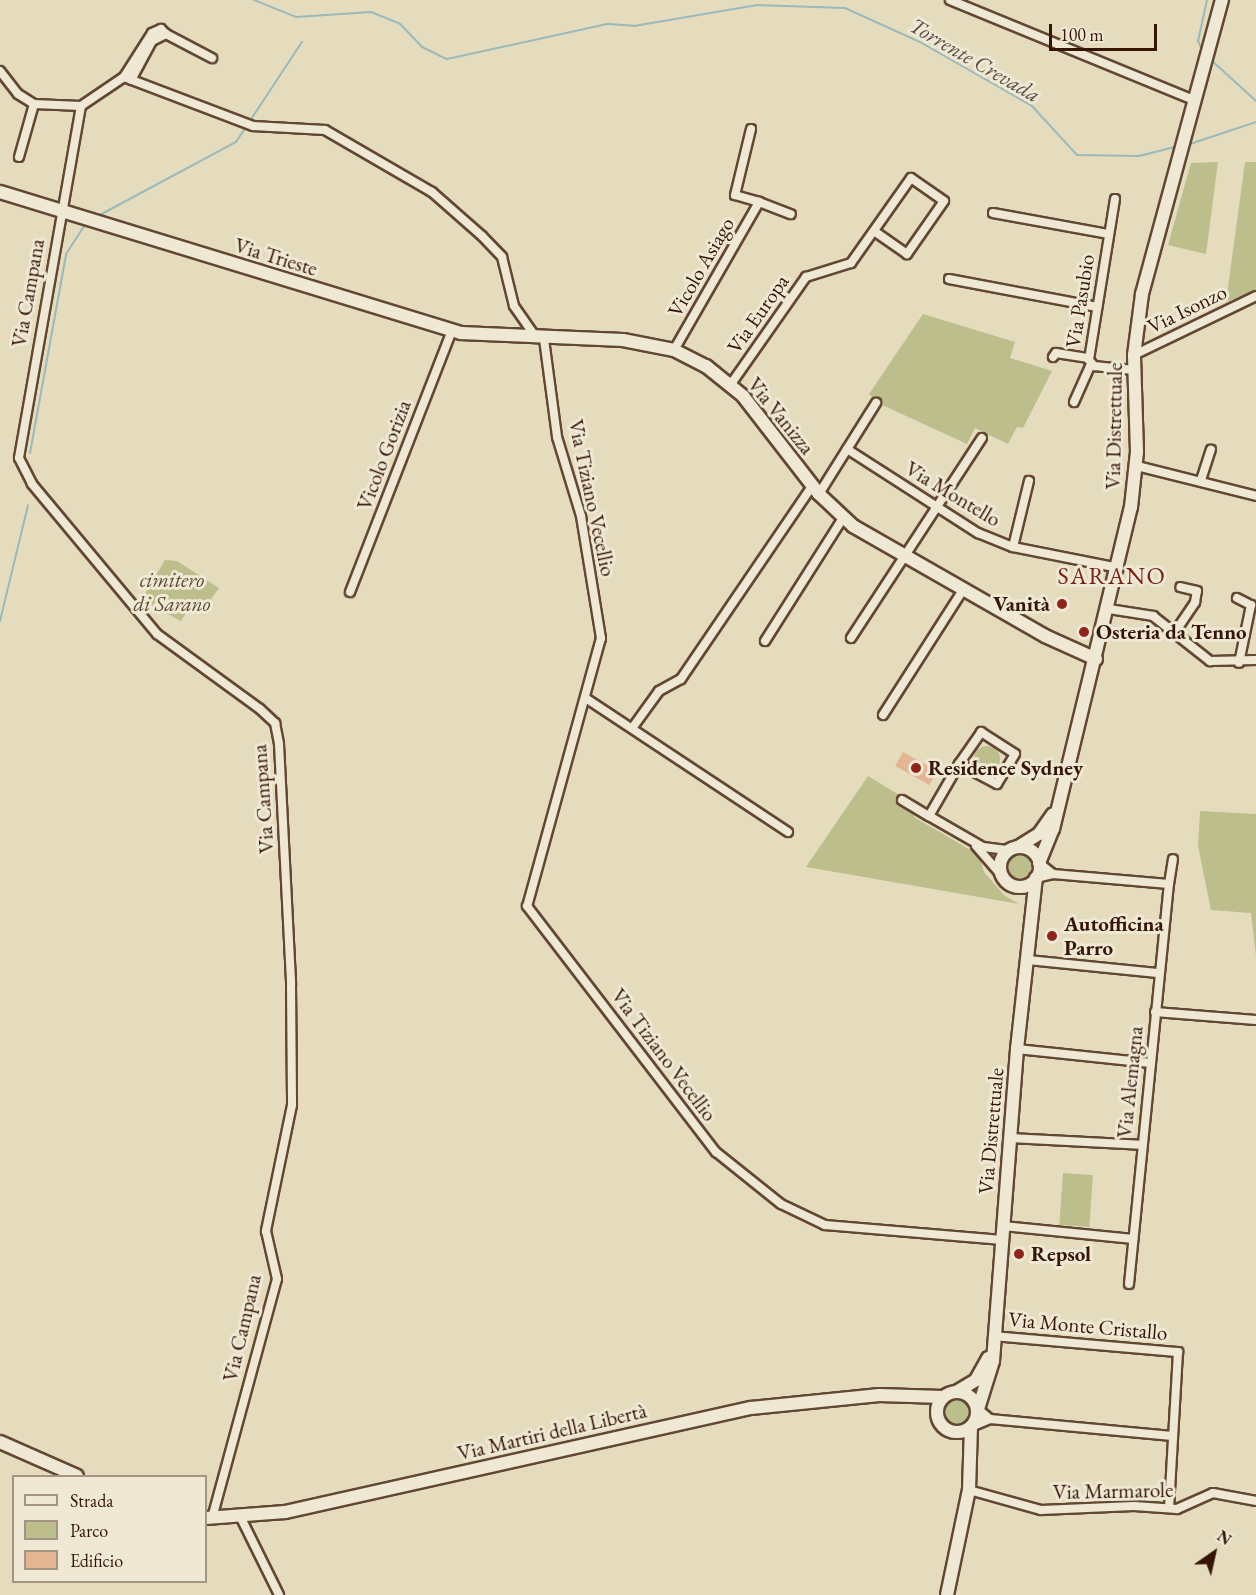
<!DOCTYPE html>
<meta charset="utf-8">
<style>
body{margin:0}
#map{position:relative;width:1256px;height:1595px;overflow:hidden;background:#e5dcbe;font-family:"EB Garamond",serif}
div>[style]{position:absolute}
.green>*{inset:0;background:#bcbe8c;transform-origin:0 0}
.round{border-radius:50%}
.stream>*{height:2px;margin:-1px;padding:0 1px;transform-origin:1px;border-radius:1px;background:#99b9bb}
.building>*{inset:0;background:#e3b592;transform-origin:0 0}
.roads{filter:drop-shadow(2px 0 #624732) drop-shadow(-2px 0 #624732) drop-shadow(0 2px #624732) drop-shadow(0 -2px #624732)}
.street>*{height:8px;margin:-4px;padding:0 4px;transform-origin:4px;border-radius:4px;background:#eee8d5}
.secondary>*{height:12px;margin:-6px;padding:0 6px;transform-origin:6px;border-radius:6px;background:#eee8d5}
.secondary>.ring{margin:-6px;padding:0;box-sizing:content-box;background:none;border:12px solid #eee8d5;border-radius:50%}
.dots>*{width:16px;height:16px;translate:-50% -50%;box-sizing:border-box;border:3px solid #eee8d5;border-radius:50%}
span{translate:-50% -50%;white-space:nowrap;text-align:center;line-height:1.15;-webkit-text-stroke:6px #eee8d5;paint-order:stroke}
.street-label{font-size:21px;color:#361503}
.park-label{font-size:21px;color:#5e482c;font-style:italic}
.poi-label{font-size:21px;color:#361503;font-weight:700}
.right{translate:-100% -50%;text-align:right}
.left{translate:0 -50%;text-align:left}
.water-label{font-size:22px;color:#594e43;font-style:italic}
.quarter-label{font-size:24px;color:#7a1f14;letter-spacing:1.5px}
.legend{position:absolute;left:12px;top:1475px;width:195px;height:108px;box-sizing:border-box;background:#eee8d5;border:2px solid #a49481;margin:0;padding:8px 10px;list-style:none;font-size:18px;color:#361503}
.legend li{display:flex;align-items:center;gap:12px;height:30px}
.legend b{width:30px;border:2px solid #a49481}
.north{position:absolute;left:1184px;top:1523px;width:60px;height:60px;-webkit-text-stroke:4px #eee8d5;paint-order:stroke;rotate:34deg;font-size:16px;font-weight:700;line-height:24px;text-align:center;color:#361503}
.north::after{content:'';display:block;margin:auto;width:21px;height:27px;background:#361503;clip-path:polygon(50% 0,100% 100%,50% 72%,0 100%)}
.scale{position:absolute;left:1049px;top:24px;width:108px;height:27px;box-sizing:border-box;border:3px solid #361503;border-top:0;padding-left:8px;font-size:18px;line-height:21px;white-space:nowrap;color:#361503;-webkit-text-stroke:4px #eee8d5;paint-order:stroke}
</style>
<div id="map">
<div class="green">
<i style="clip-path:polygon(1218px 162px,1206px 254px,1168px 245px,1191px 163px)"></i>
<i style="clip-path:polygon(1245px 162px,1256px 162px,1256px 290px,1226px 302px)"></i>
<i style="clip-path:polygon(923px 314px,1015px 342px,1010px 358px,1052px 371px,1023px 428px,1017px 427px,1008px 444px,975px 428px,967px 444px,880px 404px,869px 394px)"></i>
<i style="clip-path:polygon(165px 560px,177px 561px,219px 588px,204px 609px,193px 601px,181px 621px,141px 600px)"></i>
<i class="round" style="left:974px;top:746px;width:26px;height:26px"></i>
<i style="clip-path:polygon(868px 776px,917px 806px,914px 817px,979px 855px,984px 872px,1004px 895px,1019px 904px,806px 867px)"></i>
<i style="clip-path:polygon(1200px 811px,1256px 814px,1256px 956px,1251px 913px,1211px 910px,1198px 846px)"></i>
<i class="round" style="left:1007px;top:855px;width:24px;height:24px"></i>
<i style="left:1063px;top:1173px;width:30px;height:52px;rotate:4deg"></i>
<i class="round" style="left:943px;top:1398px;width:28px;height:28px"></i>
</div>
<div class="stream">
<i style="left:254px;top:0;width:45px;rotate:22deg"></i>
<i style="left:296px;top:17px;width:75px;rotate:-3.8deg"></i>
<i style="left:371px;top:12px;width:31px;rotate:22deg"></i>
<i style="left:400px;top:24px;width:32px;rotate:46deg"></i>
<i style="left:422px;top:47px;width:28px;rotate:26deg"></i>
<i style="left:447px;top:59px;width:165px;rotate:-12.3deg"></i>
<i style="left:608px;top:24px;width:26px;rotate:4deg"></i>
<i style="left:634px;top:26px;width:125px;rotate:-9.7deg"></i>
<i style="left:757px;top:5px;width:88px;rotate:2deg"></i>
<i style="left:845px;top:8px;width:82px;rotate:24.4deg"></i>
<i style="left:920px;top:42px;width:129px;rotate:29.7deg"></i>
<i style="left:1032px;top:106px;width:67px;rotate:47.4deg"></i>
<i style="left:1077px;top:155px;width:62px;rotate:0.9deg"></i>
<i style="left:1139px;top:156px;width:38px;rotate:-14deg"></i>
<i style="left:1203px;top:52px;width:12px;rotate:-114deg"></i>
<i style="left:1198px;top:41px;width:42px;rotate:-77.6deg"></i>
<i style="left:1211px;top:60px;width:61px;rotate:42.3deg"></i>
<i style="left:1187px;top:145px;width:73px;rotate:-18.4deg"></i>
<i style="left:96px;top:217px;width:159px;rotate:-28.2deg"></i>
<i style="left:236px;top:142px;width:120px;rotate:-56.6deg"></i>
<i style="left:30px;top:453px;width:202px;rotate:-79.7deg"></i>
<i style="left:66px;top:254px;width:37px;rotate:-57deg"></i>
<i style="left:0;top:621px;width:119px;rotate:-76.4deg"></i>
</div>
<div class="building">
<i style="left:903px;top:752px;width:39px;height:16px;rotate:29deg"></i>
</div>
<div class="roads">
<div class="street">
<i style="left:950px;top:0;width:264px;rotate:22.3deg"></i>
<i style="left:166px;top:34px;width:52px;rotate:27.6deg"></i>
<i style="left:0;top:71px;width:29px;rotate:52deg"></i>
<i style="left:18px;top:94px;width:19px;rotate:32deg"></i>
<i style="left:34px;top:104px;width:47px;rotate:2.4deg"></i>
<i style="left:81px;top:106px;width:52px;rotate:-34deg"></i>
<i style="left:124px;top:77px;width:138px;rotate:20.8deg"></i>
<i style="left:253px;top:126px;width:72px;rotate:3.2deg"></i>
<i style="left:325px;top:130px;width:124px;rotate:30.1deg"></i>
<i style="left:432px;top:192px;width:67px;rotate:41.3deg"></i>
<i style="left:482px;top:236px;width:29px;rotate:46deg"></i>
<i style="left:502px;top:257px;width:50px;rotate:76.2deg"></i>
<i style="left:514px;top:306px;width:39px;rotate:55deg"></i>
<i style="left:124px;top:77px;width:52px;rotate:-57.5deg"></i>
<i style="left:152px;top:33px;width:10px;rotate:-24deg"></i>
<i style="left:161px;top:29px;width:7px;rotate:45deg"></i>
<i style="left:166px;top:34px;width:16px;rotate:153deg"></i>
<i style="left:152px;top:41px;width:44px;rotate:118.3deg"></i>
<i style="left:81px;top:106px;width:357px;rotate:100deg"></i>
<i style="left:19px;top:458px;width:29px;rotate:63deg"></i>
<i style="left:32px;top:484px;width:195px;rotate:50.2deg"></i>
<i style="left:157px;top:634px;width:127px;rotate:36.1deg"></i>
<i style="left:260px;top:709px;width:21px;rotate:43deg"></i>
<i style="left:275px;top:723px;width:21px;rotate:79deg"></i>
<i style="left:279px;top:744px;width:241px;rotate:87.1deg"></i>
<i style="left:291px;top:985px;width:120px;rotate:89.5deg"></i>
<i style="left:292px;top:1105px;width:129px;rotate:101.7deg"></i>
<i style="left:266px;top:1231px;width:49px;rotate:77.1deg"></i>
<i style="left:277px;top:1279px;width:248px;rotate:105.2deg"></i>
<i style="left:751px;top:129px;width:68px;rotate:103.6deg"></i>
<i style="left:735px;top:195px;width:25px;rotate:16deg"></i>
<i style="left:19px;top:157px;width:55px;rotate:-74.2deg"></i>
<i style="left:1115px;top:199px;width:163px;rotate:99.2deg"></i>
<i style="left:1089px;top:360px;width:8px;rotate:50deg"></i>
<i style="left:1094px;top:366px;width:40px;rotate:5.7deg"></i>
<i style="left:993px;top:213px;width:118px;rotate:10.3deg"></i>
<i style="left:949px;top:279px;width:151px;rotate:10.7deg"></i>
<i style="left:544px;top:339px;width:99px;rotate:82.4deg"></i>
<i style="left:557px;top:437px;width:83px;rotate:73.1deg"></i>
<i style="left:581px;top:516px;width:124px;rotate:80.7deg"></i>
<i style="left:601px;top:638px;width:278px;rotate:105.4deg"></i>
<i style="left:527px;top:906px;width:310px;rotate:52.5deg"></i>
<i style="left:716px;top:1152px;width:83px;rotate:38.7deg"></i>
<i style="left:781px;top:1204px;width:49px;rotate:25.5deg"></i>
<i style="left:825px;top:1225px;width:178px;rotate:4.8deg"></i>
<i style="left:674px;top:350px;width:171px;rotate:-60.1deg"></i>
<i style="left:759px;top:202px;width:34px;rotate:21deg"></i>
<i style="left:1134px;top:355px;width:136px;rotate:-25.8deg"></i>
<i style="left:1053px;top:357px;width:5px;rotate:-53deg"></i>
<i style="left:1056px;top:353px;width:33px;rotate:9deg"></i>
<i style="left:731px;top:384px;width:131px;rotate:-55deg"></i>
<i style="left:806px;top:277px;width:47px;rotate:-17.3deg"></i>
<i style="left:851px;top:263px;width:104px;rotate:-54.8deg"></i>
<i style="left:911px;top:178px;width:40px;rotate:34.9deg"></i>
<i style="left:944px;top:201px;width:65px;rotate:124.9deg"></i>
<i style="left:907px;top:254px;width:40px;rotate:-145.1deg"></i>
<i style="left:1074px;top:402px;width:42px;rotate:-65.9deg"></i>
<i style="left:847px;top:449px;width:156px;rotate:32.7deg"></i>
<i style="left:978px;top:533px;width:38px;rotate:22deg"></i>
<i style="left:1013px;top:547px;width:108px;rotate:11.2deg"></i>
<i style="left:1137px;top:466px;width:123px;rotate:14.1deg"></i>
<i style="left:1201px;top:480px;width:32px;rotate:-72deg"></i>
<i style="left:822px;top:489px;width:102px;rotate:-57.9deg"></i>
<i style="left:1013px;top:547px;width:68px;rotate:-76.4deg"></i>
<i style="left:350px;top:592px;width:281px;rotate:-68.7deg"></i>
<i style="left:1237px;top:598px;width:16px;rotate:27deg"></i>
<i style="left:1251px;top:605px;width:59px;rotate:101.7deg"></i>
<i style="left:1109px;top:609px;width:45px;rotate:9deg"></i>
<i style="left:1153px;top:616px;width:73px;rotate:38.3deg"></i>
<i style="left:1210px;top:661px;width:46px;rotate:-1.2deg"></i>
<i style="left:1175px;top:632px;width:36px;rotate:-56deg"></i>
<i style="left:1195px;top:602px;width:11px;rotate:-80deg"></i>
<i style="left:1197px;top:591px;width:17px;rotate:-167deg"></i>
<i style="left:851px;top:638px;width:239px;rotate:-56.8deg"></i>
<i style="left:765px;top:641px;width:146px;rotate:-57.6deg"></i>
<i style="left:587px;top:699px;width:241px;rotate:33.5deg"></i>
<i style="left:883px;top:715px;width:148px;rotate:-57.4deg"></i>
<i style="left:633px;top:727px;width:44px;rotate:-54.2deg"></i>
<i style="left:659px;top:691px;width:25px;rotate:-29deg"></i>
<i style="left:681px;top:679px;width:233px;rotate:-55.8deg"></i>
<i style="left:981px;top:732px;width:40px;rotate:32.9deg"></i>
<i style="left:1015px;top:754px;width:35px;rotate:121deg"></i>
<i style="left:997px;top:784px;width:43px;rotate:-152.2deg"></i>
<i style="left:959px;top:764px;width:39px;rotate:-55deg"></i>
<i style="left:959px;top:764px;width:60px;rotate:120deg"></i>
<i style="left:929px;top:816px;width:62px;rotate:29.9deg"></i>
<i style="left:983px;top:847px;width:26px;rotate:7deg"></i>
<i style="left:902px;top:800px;width:31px;rotate:31deg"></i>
<i style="left:976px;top:846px;width:38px;rotate:49deg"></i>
<i style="left:1053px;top:874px;width:116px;rotate:4.9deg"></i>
<i style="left:1169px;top:884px;width:25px;rotate:-81deg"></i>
<i style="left:1036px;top:878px;width:17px;rotate:-13deg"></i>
<i style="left:1053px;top:874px;width:18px;rotate:-142deg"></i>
<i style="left:1027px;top:960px;width:132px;rotate:5.7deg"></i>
<i style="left:1155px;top:1012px;width:101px;rotate:4.5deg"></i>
<i style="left:1017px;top:1049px;width:134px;rotate:6deg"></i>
<i style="left:1009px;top:1138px;width:132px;rotate:3deg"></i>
<i style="left:1003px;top:1226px;width:131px;rotate:5.7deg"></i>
<i style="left:1129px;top:1284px;width:402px;rotate:-84.3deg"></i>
<i style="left:994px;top:1336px;width:185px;rotate:5deg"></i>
<i style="left:1178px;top:1352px;width:156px;rotate:93.3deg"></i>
<i style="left:990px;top:1419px;width:183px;rotate:5.3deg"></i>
<i style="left:971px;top:1427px;width:21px;rotate:-23deg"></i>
<i style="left:990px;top:1419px;width:16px;rotate:-140deg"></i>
<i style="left:969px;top:1490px;width:75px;rotate:15.5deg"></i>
<i style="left:1041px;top:1510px;width:93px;rotate:-2.5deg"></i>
<i style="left:1134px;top:1506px;width:43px;rotate:4deg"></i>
<i style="left:1177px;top:1509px;width:39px;rotate:-24deg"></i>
<i style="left:1213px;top:1493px;width:44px;rotate:10.5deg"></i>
<i style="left:241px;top:1518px;width:86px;rotate:63.7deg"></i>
</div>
<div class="secondary">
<i style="left:0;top:192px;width:482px;rotate:17deg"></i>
<i style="left:461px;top:333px;width:162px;rotate:2.5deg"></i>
<i style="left:623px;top:340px;width:52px;rotate:11.1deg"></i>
<i style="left:674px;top:350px;width:36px;rotate:27deg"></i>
<i style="left:706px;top:366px;width:48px;rotate:39deg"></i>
<i style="left:743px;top:396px;width:124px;rotate:52.2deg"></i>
<i style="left:819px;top:494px;width:47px;rotate:43.3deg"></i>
<i style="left:853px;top:526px;width:221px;rotate:29.8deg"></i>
<i style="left:1045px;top:636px;width:56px;rotate:24.3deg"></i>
<i style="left:1018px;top:847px;width:25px;rotate:-32deg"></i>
<i style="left:1039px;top:834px;width:24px;rotate:-55deg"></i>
<i class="ring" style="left:1000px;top:847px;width:28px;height:28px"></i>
<i style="left:1039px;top:863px;width:37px;rotate:-68deg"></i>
<i style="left:1053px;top:829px;width:331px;rotate:-76.4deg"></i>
<i style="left:1131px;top:507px;width:55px;rotate:-83.8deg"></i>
<i style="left:1137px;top:452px;width:97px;rotate:-91.8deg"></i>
<i style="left:1134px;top:355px;width:62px;rotate:-82.5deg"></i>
<i style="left:1142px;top:294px;width:305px;rotate:-74.8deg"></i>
<i style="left:958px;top:1391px;width:21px;rotate:-31deg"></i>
<i style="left:976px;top:1380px;width:25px;rotate:-61deg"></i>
<i class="ring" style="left:937px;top:1392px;width:28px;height:28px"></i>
<i style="left:978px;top:1409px;width:50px;rotate:-72.6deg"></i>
<i style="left:993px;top:1361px;width:313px;rotate:-85.6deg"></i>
<i style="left:1017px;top:1049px;width:172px;rotate:-83.7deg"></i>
<i style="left:0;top:1442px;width:84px;rotate:23.8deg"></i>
<i style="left:206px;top:1518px;width:79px;rotate:-4.3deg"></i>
<i style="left:285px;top:1512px;width:477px;rotate:-12.6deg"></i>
<i style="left:751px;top:1408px;width:129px;rotate:-5.8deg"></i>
<i style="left:879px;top:1395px;width:64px;rotate:1.8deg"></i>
<i style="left:947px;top:1595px;width:107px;rotate:-78.2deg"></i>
<i style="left:969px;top:1490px;width:63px;rotate:-88.2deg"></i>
</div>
</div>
<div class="dots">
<i style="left:1062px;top:604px;background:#8f2418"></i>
<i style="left:1084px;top:632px;background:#8f2418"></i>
<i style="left:916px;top:768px;background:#8f2418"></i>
<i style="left:1052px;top:936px;background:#8f2418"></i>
<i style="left:1019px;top:1254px;background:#8f2418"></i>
</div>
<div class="street-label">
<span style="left:276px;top:257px;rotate:17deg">Via Trieste</span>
<span style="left:701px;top:267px;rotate:-60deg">Vicolo Asiago</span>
<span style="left:28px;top:293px;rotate:-80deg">Via Campana</span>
<span style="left:1080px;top:301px;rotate:-81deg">Via Pasubio</span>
<span style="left:1187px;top:309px;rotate:-26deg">Via Isonzo</span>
<span style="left:758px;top:314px;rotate:-55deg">Via Europa</span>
<span style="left:781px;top:416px;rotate:51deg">Via Vanizza</span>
<span style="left:1114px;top:426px;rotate:-89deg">Via Distrettuale</span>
<span style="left:384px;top:455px;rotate:-69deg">Vicolo Gorizia</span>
<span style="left:953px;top:494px;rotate:31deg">Via Montello</span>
<span style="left:592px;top:498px;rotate:78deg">Via Tiziano Vecellio</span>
<span style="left:263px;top:799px;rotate:-94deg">Via Campana</span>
<span style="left:664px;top:1055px;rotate:53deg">Via Tiziano Vecellio</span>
<span style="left:1130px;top:1082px;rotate:-84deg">Via Alemagna</span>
<span style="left:991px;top:1131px;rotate:-85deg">Via Distrettuale</span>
<span style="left:1088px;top:1326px;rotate:5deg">Via Monte Cristallo</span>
<span style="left:242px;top:1328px;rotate:-77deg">Via Campana</span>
<span style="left:552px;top:1432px;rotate:-13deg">Via Martiri della Libertà</span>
<span style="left:1113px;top:1491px;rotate:-1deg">Via Marmarole</span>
</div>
<div class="park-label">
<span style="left:172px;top:592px">cimitero<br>di Sarano</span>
</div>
<div class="poi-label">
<span class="right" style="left:1050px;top:604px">Vanità</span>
<span class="left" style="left:1096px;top:632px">Osteria da Tenno</span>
<span class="left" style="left:928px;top:768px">Residence Sydney</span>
<span class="left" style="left:1064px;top:936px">Autofficina<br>Parro</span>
<span class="left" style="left:1031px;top:1254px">Repsol</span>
</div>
<div class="water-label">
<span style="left:975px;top:60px;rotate:30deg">Torrente Crevada</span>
</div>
<div class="quarter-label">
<span style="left:1112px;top:576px">SARANO</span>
</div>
<ul class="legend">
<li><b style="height:8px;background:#eee8d5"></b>Strada</li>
<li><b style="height:16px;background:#bcbe8c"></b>Parco</li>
<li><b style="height:16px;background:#e3b592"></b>Edificio</li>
</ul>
<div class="north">N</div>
<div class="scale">100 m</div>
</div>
